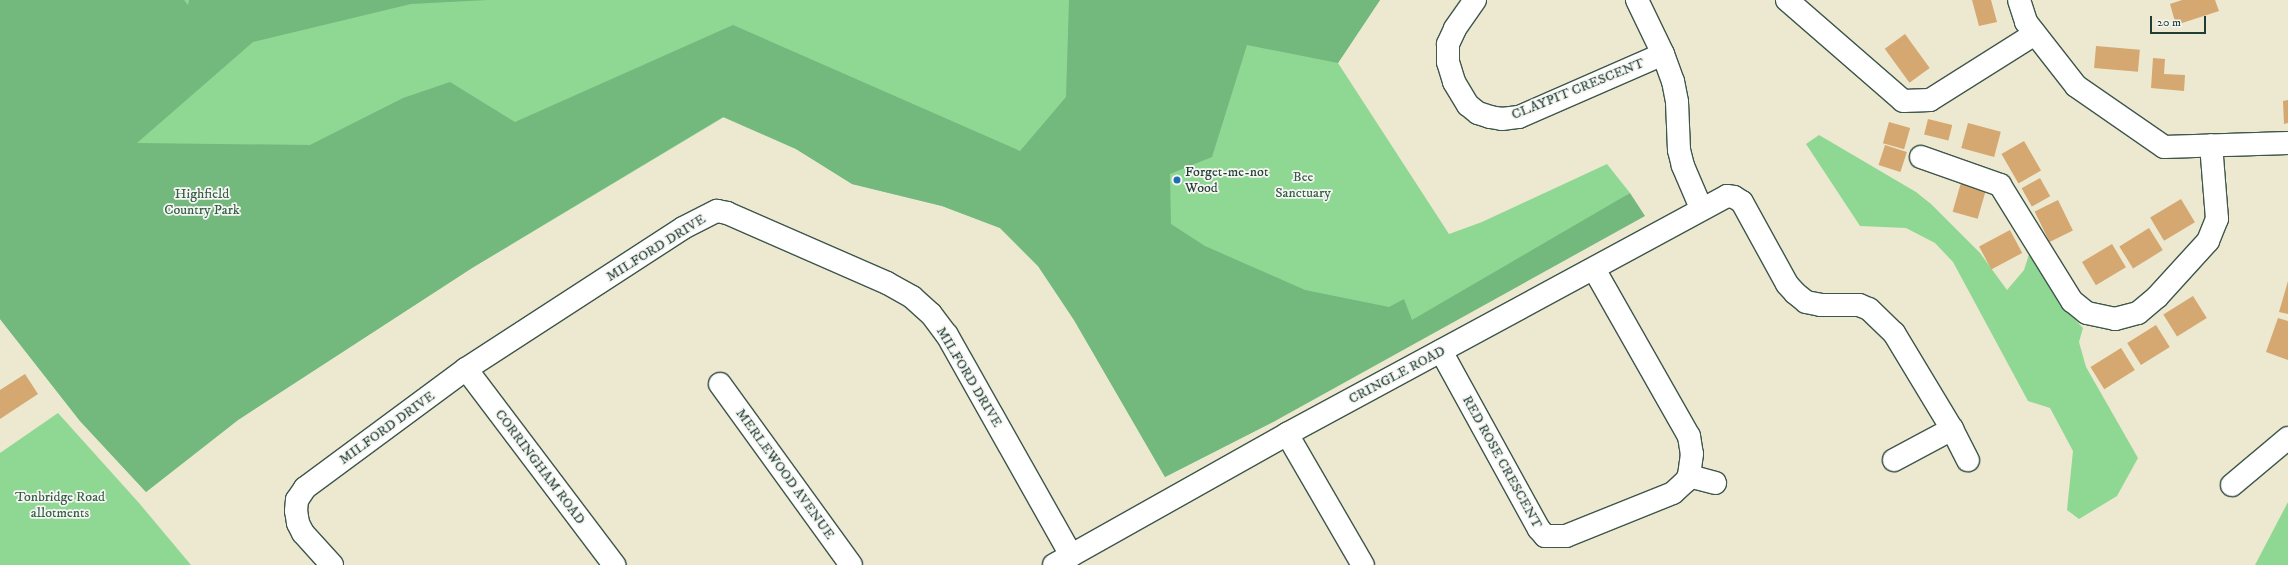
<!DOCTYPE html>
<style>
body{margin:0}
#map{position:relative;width:2288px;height:565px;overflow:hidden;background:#ede8d0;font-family:"IM FELL DW Pica",serif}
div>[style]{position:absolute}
.green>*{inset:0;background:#8fd893}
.forest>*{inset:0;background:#73b87d}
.building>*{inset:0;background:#d4a870;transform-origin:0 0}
.roads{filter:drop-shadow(1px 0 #3e574b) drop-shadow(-1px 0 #3e574b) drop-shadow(0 1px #3e574b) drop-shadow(0 -1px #3e574b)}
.minor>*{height:22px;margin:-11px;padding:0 11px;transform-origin:11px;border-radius:11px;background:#fff}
.dots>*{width:11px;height:11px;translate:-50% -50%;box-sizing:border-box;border:2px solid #f6f6f2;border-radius:50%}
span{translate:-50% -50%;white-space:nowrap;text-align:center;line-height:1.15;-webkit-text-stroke:3.5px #f6f6f2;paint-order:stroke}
.street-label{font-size:14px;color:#1f3d34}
.poi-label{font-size:14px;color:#1f3d34}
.left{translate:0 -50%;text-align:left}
.park-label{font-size:14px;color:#355c47}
.scale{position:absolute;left:2150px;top:16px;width:56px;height:18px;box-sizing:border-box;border:2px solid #1f3d34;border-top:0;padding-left:5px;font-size:12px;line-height:14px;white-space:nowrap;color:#1f3d34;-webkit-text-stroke:3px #f6f6f2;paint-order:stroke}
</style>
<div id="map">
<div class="green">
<i style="clip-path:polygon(0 0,1380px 0,1338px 63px,1449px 234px,1482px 222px,1607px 164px,1630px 193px,1275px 421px,1165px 477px,1074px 320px,1038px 266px,1000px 228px,942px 206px,852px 184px,796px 149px,724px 117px,472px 268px,238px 420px,146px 492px,80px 421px,0 319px)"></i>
<i style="clip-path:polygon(1819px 135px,1916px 192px,1931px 204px,1980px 253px,2007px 290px,2024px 270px,2031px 248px,2058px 301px,2083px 328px,2079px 342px,2086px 367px,2138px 458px,2117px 496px,2079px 519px,2067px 510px,2073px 451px,2050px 408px,2028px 401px,1953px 262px,1935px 243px,1906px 228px,1860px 226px,1806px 144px)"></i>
<i style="clip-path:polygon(58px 413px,139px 503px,191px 565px,0 565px,0 453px)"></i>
<i style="clip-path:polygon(2288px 502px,2288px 565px,2255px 565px)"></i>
</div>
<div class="forest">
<i style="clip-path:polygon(0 0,184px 0,188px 5px,189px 0,488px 0,411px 4px,253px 42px,137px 143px,310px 145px,403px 98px,450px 82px,515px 122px,733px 25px,1020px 151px,1066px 97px,1069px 0,1380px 0,1338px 63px,1247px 45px,1212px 157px,1170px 174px,1171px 224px,1205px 246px,1305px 290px,1389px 307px,1404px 299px,1412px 320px,1630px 193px,1645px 216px,1275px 421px,1165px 477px,1074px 320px,1038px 266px,1000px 228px,942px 206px,852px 184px,796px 149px,723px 117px,472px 268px,238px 420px,146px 492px,80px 421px,0 319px)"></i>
</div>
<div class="building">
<i style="clip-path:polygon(1972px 0,1991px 0,1997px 22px,1979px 26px)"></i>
<i style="clip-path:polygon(2182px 0,2215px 0,2219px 11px,2176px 25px,2170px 4px)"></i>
<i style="left:1905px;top:34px;width:42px;height:25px;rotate:54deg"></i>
<i style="left:2096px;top:46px;width:44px;height:22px;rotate:5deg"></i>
<i style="clip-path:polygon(2153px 58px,2165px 59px,2164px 74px,2185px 75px,2184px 91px,2151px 88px)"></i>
<i style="clip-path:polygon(2288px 100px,2288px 123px,2284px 124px,2283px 101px)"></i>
<i style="left:1928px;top:119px;width:25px;height:16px;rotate:14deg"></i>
<i style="left:1889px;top:122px;width:22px;height:22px;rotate:16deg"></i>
<i style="left:1968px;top:123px;width:34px;height:26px;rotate:15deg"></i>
<i style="left:2024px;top:141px;width:34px;height:26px;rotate:60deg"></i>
<i style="left:1885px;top:145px;width:23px;height:21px;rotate:18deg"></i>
<i style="left:2040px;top:178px;width:21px;height:21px;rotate:61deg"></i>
<i style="left:1962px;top:179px;width:26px;height:34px;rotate:16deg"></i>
<i style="left:2181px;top:199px;width:27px;height:36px;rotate:59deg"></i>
<i style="left:2058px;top:200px;width:34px;height:26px;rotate:64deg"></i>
<i style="left:2149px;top:228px;width:26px;height:35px;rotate:58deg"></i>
<i style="left:2010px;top:230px;width:26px;height:35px;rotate:62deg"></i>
<i style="left:2112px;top:244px;width:27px;height:35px;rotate:59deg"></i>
<i style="clip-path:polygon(2288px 281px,2288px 314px,2279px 312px)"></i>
<i style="left:2193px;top:296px;width:26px;height:35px;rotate:58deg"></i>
<i style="clip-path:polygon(2278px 318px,2288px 321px,2288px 360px,2266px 352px)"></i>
<i style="left:2156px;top:325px;width:26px;height:34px;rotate:58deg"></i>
<i style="left:2121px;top:348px;width:26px;height:36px;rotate:58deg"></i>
<i style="clip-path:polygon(25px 374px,38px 394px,0 419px,0 390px)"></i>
</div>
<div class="roads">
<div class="minor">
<i style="left:1475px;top:0;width:35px;rotate:125deg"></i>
<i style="left:1455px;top:29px;width:17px;rotate:115deg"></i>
<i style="left:1448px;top:44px;width:18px;rotate:90deg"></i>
<i style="left:1448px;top:62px;width:21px;rotate:73deg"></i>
<i style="left:1454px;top:82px;width:27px;rotate:59deg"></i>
<i style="left:1468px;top:105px;width:13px;rotate:39deg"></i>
<i style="left:1478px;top:113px;width:13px;rotate:18deg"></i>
<i style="left:1490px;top:117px;width:12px;rotate:9deg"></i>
<i style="left:1502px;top:119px;width:17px;rotate:-7deg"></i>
<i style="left:1519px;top:117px;width:157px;rotate:-23.6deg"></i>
<i style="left:1637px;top:0;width:60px;rotate:64.3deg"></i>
<i style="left:1663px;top:54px;width:29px;rotate:70deg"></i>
<i style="left:1673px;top:81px;width:21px;rotate:79deg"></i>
<i style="left:1677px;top:102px;width:48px;rotate:87.6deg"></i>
<i style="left:1679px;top:150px;width:16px;rotate:76deg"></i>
<i style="left:1683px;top:166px;width:46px;rotate:66.8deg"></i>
<i style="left:1787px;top:0;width:154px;rotate:41deg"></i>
<i style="left:1903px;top:101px;width:27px;rotate:-2deg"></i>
<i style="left:1930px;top:100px;width:124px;rotate:-32.2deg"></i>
<i style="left:2019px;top:0;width:23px;rotate:72deg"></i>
<i style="left:2026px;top:22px;width:81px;rotate:52deg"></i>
<i style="left:2076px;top:86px;width:107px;rotate:34.7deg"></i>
<i style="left:2164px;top:147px;width:124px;rotate:-1.8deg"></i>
<i style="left:1921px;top:157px;width:84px;rotate:19.5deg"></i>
<i style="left:2000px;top:185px;width:137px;rotate:58.2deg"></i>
<i style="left:2072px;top:301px;width:19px;rotate:39deg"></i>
<i style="left:2087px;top:313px;width:29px;rotate:12deg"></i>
<i style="left:2115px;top:319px;width:24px;rotate:-15deg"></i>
<i style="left:2138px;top:313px;width:25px;rotate:-40deg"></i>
<i style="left:2157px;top:297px;width:76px;rotate:-47.7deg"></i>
<i style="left:2208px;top:241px;width:24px;rotate:-68deg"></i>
<i style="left:2217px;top:219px;width:74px;rotate:-94.6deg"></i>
<i style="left:1594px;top:269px;width:192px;rotate:60.4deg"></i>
<i style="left:1689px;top:436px;width:18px;rotate:81deg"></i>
<i style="left:1692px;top:454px;width:22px;rotate:98deg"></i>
<i style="left:1689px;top:476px;width:27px;rotate:15deg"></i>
<i style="left:1441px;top:351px;width:203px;rotate:61.2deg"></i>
<i style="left:1539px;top:529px;width:9px;rotate:49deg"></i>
<i style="left:1545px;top:536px;width:21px"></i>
<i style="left:1566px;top:536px;width:115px;rotate:-21.9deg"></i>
<i style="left:1673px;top:493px;width:18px;rotate:-43deg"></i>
<i style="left:1686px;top:481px;width:6px;rotate:-59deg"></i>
<i style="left:466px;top:369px;width:246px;rotate:52.9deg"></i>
<i style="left:720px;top:384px;width:223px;rotate:54.1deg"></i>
<i style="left:1287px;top:434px;width:151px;rotate:59.9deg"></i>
<i style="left:1894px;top:460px;width:66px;rotate:-28.1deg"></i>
<i style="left:2232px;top:485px;width:73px;rotate:-40deg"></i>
<i style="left:332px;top:565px;width:43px;rotate:-132.2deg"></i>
<i style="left:303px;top:533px;width:11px;rotate:-117deg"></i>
<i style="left:298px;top:523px;width:12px;rotate:-99deg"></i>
<i style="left:296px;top:511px;width:11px;rotate:-85deg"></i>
<i style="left:297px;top:500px;width:14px;rotate:-56deg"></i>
<i style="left:305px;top:488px;width:200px;rotate:-36.5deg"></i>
<i style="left:466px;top:369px;width:259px;rotate:-33deg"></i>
<i style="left:683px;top:228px;width:38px;rotate:-27deg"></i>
<i style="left:717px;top:211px;width:10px;rotate:11deg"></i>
<i style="left:727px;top:213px;width:175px;rotate:23.6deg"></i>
<i style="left:887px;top:283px;width:29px;rotate:29deg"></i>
<i style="left:912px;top:297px;width:25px;rotate:42deg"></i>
<i style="left:931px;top:314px;width:26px;rotate:53deg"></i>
<i style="left:947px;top:335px;width:253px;rotate:60.6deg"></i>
<i style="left:1054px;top:565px;width:267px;rotate:-29.3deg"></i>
<i style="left:1287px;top:434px;width:500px;rotate:-28.41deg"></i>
<i style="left:1727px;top:196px;width:7px;rotate:8deg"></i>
<i style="left:1734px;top:197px;width:9px;rotate:32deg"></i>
<i style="left:1742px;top:202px;width:94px;rotate:61.2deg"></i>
<i style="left:1787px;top:284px;width:12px;rotate:48deg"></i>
<i style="left:1795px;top:293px;width:14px;rotate:39deg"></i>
<i style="left:1806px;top:302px;width:15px;rotate:11deg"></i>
<i style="left:1821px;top:305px;width:38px"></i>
<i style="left:1859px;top:305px;width:11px;rotate:22deg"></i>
<i style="left:1869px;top:309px;width:35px;rotate:44deg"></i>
<i style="left:1894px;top:333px;width:112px;rotate:58.9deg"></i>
<i style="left:1952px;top:429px;width:35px;rotate:63deg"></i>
</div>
</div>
<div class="dots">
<i style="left:1177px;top:180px;background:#1f6fb2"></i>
</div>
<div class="street-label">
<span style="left:1578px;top:89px;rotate:-22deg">CLAYPIT CRESCENT</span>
<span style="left:656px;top:248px;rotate:-32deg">MILFORD DRIVE</span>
<span style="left:1397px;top:375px;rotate:-28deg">CRINGLE ROAD</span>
<span style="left:969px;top:377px;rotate:59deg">MILFORD DRIVE</span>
<span style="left:387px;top:428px;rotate:-36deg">MILFORD DRIVE</span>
<span style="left:1502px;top:462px;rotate:61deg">RED ROSE CRESCENT</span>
<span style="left:540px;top:467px;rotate:53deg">CORRINGHAM ROAD</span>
<span style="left:785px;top:474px;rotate:54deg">MERLEWOOD AVENUE</span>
</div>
<div class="poi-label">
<span class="left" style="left:1185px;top:180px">Forget-me-not<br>Wood</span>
</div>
<div class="park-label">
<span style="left:1303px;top:185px">Bee<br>Sanctuary</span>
<span style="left:202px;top:202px">Highfield<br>Country Park</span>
<span style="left:60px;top:505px">Tonbridge Road<br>allotments</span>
</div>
<div class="scale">20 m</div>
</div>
